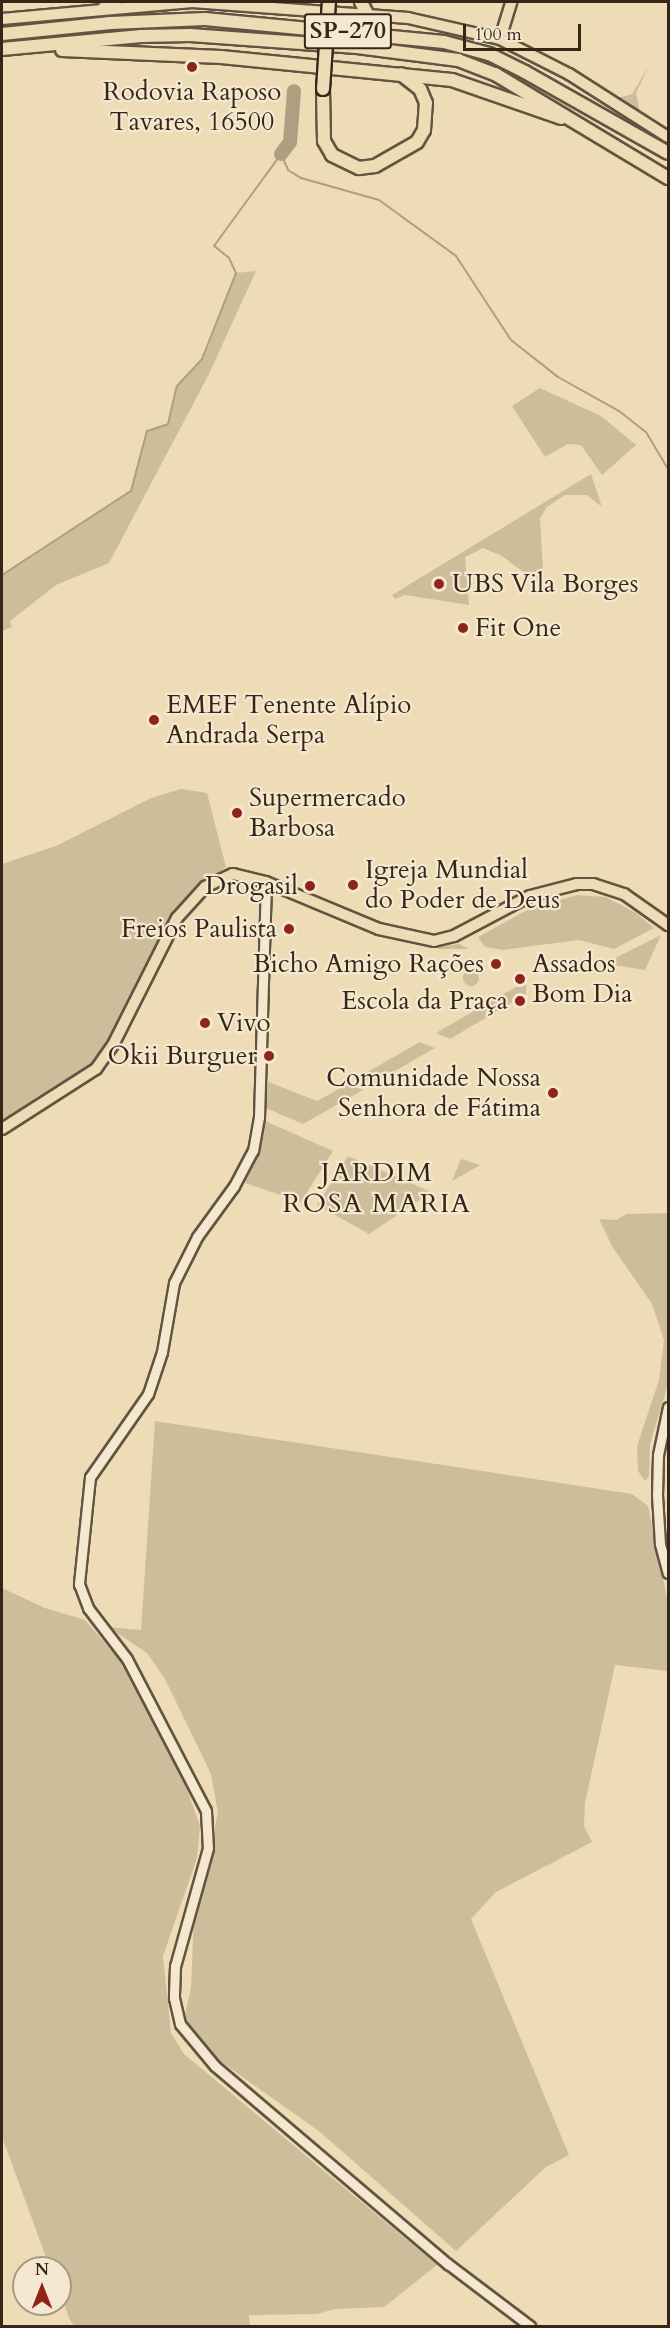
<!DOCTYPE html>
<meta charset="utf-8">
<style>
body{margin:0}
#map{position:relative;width:670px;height:2328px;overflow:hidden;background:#eedcb6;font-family:Cardo,serif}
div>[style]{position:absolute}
.green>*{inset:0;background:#cebd9b}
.round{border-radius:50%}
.stream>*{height:2px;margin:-1px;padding:0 1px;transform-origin:1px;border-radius:1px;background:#af9e80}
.river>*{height:14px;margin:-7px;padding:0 7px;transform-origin:7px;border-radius:7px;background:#af9e80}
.roads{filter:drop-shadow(2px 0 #625440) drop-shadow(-2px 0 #625440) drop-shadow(0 2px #625440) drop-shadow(0 -2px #625440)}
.minor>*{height:9px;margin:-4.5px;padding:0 4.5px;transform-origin:4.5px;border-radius:4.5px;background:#f4e8d0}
.major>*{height:10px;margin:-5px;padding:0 5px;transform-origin:5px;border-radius:5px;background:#eedcb6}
.highway>*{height:12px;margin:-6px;padding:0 6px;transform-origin:6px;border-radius:6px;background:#eedcb6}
.bridges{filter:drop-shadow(2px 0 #342718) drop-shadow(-2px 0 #342718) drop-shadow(0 2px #342718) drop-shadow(0 -2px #342718)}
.highway-bridge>*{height:12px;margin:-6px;padding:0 6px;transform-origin:6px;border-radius:6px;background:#eedcb6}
.dots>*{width:16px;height:16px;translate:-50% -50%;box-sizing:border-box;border:3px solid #f4e8d0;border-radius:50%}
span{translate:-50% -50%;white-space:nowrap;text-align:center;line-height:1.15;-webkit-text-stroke:4.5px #f4e8d0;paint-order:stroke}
.shield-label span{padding:2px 4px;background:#f4e8d0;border:2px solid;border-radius:4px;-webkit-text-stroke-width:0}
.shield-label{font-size:24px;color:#342718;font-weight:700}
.poi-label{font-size:26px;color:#342718}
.left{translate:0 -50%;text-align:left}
.right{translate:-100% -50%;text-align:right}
.neighbourhood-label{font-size:27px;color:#342718;letter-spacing:1.5px}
.frame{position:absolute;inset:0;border:3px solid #342718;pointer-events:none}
.north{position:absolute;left:12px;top:2256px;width:60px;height:60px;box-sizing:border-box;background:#f4e8d0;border:2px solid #a79b86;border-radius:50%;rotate:0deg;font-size:16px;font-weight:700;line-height:24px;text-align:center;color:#342718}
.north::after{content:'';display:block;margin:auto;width:21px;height:27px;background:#8f2418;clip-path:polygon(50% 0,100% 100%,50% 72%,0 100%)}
.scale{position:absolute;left:463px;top:24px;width:118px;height:27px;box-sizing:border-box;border:3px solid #342718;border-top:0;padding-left:8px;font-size:18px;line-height:21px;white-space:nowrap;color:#342718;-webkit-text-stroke:4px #f4e8d0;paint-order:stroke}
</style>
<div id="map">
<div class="green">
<i style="clip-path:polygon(649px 66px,636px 93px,640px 112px,618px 98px,632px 94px)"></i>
<i style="clip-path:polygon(256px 271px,209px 374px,109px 563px,56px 585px,10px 621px,12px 627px,2px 631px,2px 575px,131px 491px,147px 431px,168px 423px,177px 386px,203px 359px,236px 273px)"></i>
<i style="clip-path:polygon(540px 388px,601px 416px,636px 445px,602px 475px,581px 445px,568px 444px,545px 457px,512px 406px)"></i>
<i style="clip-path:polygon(591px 474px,602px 507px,587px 495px,565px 495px,547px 507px,540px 518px,544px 588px,502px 556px,483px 548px,465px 557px,469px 605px,405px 595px,395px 599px,392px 595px)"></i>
<i style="clip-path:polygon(181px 789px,207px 793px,226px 867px,187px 897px,98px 1060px,2px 1123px,2px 864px,56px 846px,151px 798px)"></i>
<i style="clip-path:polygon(577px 895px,606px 897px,636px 913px,654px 928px,614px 949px,579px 940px,503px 950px,485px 947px,478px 937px,529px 909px)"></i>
<i style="clip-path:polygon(661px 935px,645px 970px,614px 965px,617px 957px)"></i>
<i style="clip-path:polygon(459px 944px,469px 949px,438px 949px,439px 947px)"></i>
<i class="round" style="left:463px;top:970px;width:16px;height:16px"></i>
<i style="clip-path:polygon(526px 981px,526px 994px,450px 1039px,436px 1033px)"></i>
<i style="clip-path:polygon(420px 1042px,435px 1048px,374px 1083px,359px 1077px)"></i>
<i style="clip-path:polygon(266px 1081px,317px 1101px,348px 1084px,363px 1090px,303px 1124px,266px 1108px)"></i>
<i style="clip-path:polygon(263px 1120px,333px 1151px,301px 1202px,245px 1183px,257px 1158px)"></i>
<i style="clip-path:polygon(348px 1156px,429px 1191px,430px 1193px,369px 1234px,317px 1205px)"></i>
<i style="clip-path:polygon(461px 1159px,480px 1165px,452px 1181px)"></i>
<i style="clip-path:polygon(668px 1213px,668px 1384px,650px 1444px,649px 1476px,645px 1481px,638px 1471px,637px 1446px,659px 1380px,664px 1340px,652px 1304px,612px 1246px,599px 1219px,616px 1220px,627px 1214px)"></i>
<i style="clip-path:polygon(155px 1421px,632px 1494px,648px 1506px,668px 1602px,668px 1671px,615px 1665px,585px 1803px,584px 1826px,592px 1842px,496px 1892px,471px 1919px,569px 2155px,546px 2167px,456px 2251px,320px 2132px,195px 2043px,184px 2019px,191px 1988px,194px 1916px,218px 1813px,211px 1774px,165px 1679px,147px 1653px,108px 1627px,141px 1630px)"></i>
<i style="clip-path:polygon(2px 1588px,45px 1608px,85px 1620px,119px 1659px,184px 1781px,200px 1826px,197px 1858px,163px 1956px,171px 2033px,184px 2054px,437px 2265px,384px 2307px,335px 2309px,317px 2314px,249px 2315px,250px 2326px,74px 2326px,70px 2320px,60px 2294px,60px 2268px,50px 2268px,2px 2137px)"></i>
</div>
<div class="stream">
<i style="left:2px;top:575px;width:154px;rotate:-33.1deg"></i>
<i style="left:131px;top:491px;width:62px;rotate:-75.1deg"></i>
<i style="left:147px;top:431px;width:22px;rotate:-18deg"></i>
<i style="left:168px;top:424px;width:39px;rotate:-77deg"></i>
<i style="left:177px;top:386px;width:37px;rotate:-47deg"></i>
<i style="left:202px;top:359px;width:92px;rotate:-68.4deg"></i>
<i style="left:236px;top:273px;width:17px;rotate:-115deg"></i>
<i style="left:229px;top:258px;width:19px;rotate:-141deg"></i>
<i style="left:214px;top:246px;width:114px;rotate:-53.9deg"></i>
<i style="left:281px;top:154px;width:17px;rotate:66deg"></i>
<i style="left:288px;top:170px;width:15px;rotate:32deg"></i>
<i style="left:301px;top:178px;width:81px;rotate:15.8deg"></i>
<i style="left:379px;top:200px;width:95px;rotate:36deg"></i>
<i style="left:456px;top:256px;width:100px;rotate:56.8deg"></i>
<i style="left:511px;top:340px;width:60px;rotate:38.2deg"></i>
<i style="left:558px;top:377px;width:70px;rotate:29.1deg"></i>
<i style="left:619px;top:411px;width:34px;rotate:38deg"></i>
<i style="left:646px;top:432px;width:43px;rotate:59.3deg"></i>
</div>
<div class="river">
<i style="left:281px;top:154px;width:15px;rotate:-53deg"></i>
<i style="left:290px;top:142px;width:51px;rotate:-85.5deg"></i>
</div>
<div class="roads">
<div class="minor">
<i style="left:266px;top:882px;width:235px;rotate:91.7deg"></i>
<i style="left:259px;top:1117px;width:34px;rotate:100deg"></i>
<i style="left:253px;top:1150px;width:41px;rotate:117.8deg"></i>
<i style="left:234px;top:1186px;width:63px;rotate:126deg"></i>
<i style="left:197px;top:1237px;width:51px;rotate:116.6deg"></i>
<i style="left:174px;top:1283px;width:70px;rotate:99.9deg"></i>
<i style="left:162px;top:1352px;width:44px;rotate:108.4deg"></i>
<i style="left:148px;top:1394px;width:101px;rotate:124.9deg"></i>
<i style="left:90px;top:1477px;width:108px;rotate:95.9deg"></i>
<i style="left:79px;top:1584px;width:26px;rotate:69deg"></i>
<i style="left:88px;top:1608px;width:64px;rotate:52.6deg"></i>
<i style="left:127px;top:1659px;width:171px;rotate:62.5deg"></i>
<i style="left:206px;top:1811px;width:37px;rotate:87deg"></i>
<i style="left:208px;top:1848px;width:123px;rotate:105.6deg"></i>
<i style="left:175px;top:1966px;width:32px;rotate:92deg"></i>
<i style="left:174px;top:1998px;width:27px;rotate:77deg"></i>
<i style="left:180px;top:2024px;width:55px;rotate:50.2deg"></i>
<i style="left:215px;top:2066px;width:306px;rotate:40.4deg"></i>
<i style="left:448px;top:2264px;width:103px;rotate:37.1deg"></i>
<i style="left:668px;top:1407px;width:49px;rotate:101.8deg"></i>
<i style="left:658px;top:1455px;width:40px;rotate:91.4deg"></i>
<i style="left:657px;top:1495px;width:49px;rotate:86.5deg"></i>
<i style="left:660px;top:1544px;width:30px;rotate:75deg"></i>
</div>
<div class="major">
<i style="left:2px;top:19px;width:191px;rotate:-5.1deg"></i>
<i style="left:192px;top:2px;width:217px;rotate:4.2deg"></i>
<i style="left:408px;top:18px;width:94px;rotate:12.9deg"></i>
<i style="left:500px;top:39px;width:77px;rotate:26.9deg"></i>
<i style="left:569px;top:74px;width:117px;rotate:32.5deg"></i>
<i style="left:500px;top:39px;width:39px;rotate:-73deg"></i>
<i style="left:2px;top:1129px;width:112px;rotate:-32.6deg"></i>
<i style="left:96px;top:1069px;width:32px;rotate:-55deg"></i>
<i style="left:114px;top:1043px;width:140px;rotate:-63.3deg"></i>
<i style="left:177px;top:918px;width:42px;rotate:-47.9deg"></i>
<i style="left:205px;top:887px;width:31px;rotate:-25deg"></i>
<i style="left:233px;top:874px;width:34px;rotate:14deg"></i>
<i style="left:266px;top:882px;width:122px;rotate:22.6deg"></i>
<i style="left:379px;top:929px;width:56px;rotate:12.3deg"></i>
<i style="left:434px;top:941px;width:21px;rotate:-14deg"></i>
<i style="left:454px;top:936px;width:86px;rotate:-27.8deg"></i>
<i style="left:530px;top:896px;width:49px;rotate:-14.3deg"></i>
<i style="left:577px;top:884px;width:16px"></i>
<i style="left:593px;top:884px;width:33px;rotate:18deg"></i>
<i style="left:624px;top:894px;width:54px;rotate:35.2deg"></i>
</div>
<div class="highway">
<i style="left:361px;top:2px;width:13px;rotate:63deg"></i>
<i style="left:104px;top:8px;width:13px;rotate:-27deg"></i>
<i style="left:2px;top:34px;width:109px;rotate:-5.8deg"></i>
<i style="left:110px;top:23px;width:95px;rotate:-2.4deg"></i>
<i style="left:205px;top:19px;width:240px;rotate:5.5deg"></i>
<i style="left:444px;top:42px;width:47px;rotate:14.9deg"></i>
<i style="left:489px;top:54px;width:40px;rotate:26.6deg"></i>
<i style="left:525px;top:72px;width:164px;rotate:29.5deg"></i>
<i style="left:2px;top:49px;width:140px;rotate:-5.3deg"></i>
<i style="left:141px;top:36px;width:49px;rotate:-1.2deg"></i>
<i style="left:190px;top:35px;width:167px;rotate:4.1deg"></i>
<i style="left:357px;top:47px;width:102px;rotate:7.3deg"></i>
<i style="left:458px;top:60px;width:40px;rotate:21deg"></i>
<i style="left:495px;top:74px;width:202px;rotate:31deg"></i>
<i style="left:62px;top:50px;width:159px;rotate:2.5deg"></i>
<i style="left:221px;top:57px;width:232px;rotate:5.7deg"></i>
<i style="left:452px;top:80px;width:116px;rotate:19.1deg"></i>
<i style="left:323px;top:89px;width:52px;rotate:88.9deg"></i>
<i style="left:324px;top:141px;width:16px;rotate:60deg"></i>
<i style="left:332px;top:155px;width:30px;rotate:26deg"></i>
<i style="left:359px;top:168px;width:16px;rotate:-7deg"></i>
<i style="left:375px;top:166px;width:48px;rotate:-29.7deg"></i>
<i style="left:417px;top:142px;width:14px;rotate:-60deg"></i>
<i style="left:424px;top:130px;width:27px;rotate:-86deg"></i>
<i style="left:426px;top:103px;width:15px;rotate:-113deg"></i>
<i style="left:420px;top:89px;width:24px;rotate:-142deg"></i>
</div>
</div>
<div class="bridges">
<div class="highway-bridge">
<i style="left:323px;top:89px;width:87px;rotate:-86.1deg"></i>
</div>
</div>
<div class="dots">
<i style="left:192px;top:67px;background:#8f2418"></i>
<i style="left:439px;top:584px;background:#8f2418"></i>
<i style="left:463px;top:628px;background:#8f2418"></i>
<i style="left:154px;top:720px;background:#8f2418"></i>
<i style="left:237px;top:813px;background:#8f2418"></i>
<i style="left:353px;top:885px;background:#8f2418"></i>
<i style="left:310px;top:886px;background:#8f2418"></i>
<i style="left:289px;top:929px;background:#8f2418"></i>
<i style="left:496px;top:964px;background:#8f2418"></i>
<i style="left:520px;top:979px;background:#8f2418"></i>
<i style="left:520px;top:1001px;background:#8f2418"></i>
<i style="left:205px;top:1023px;background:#8f2418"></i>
<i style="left:269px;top:1056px;background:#8f2418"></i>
<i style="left:553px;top:1093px;background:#8f2418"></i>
</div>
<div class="shield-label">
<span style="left:348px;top:31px">SP-270</span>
</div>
<div class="poi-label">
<span style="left:192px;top:107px">Rodovia Raposo<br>Tavares, 16500</span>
<span class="left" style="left:452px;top:584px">UBS Vila Borges</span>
<span class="left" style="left:475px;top:628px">Fit One</span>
<span class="left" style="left:166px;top:720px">EMEF Tenente Alípio<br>Andrada Serpa</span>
<span class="left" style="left:249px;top:813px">Supermercado<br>Barbosa</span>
<span class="left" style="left:365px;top:885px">Igreja Mundial<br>do Poder de Deus</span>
<span class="right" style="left:298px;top:886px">Drogasil</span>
<span class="right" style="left:277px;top:929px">Freios Paulista</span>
<span class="right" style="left:484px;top:964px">Bicho Amigo Rações</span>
<span class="left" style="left:532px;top:979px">Assados<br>Bom Dia</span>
<span class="right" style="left:508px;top:1001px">Escola da Praça</span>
<span class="left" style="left:217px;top:1023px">Vivo</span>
<span class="right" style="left:257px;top:1056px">Okii Burguer</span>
<span class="right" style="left:541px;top:1093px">Comunidade Nossa<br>Senhora de Fátima</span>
</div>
<div class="neighbourhood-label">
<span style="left:377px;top:1188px">JARDIM<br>ROSA MARIA</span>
</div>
<div class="frame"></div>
<div class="north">N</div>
<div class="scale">100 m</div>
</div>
